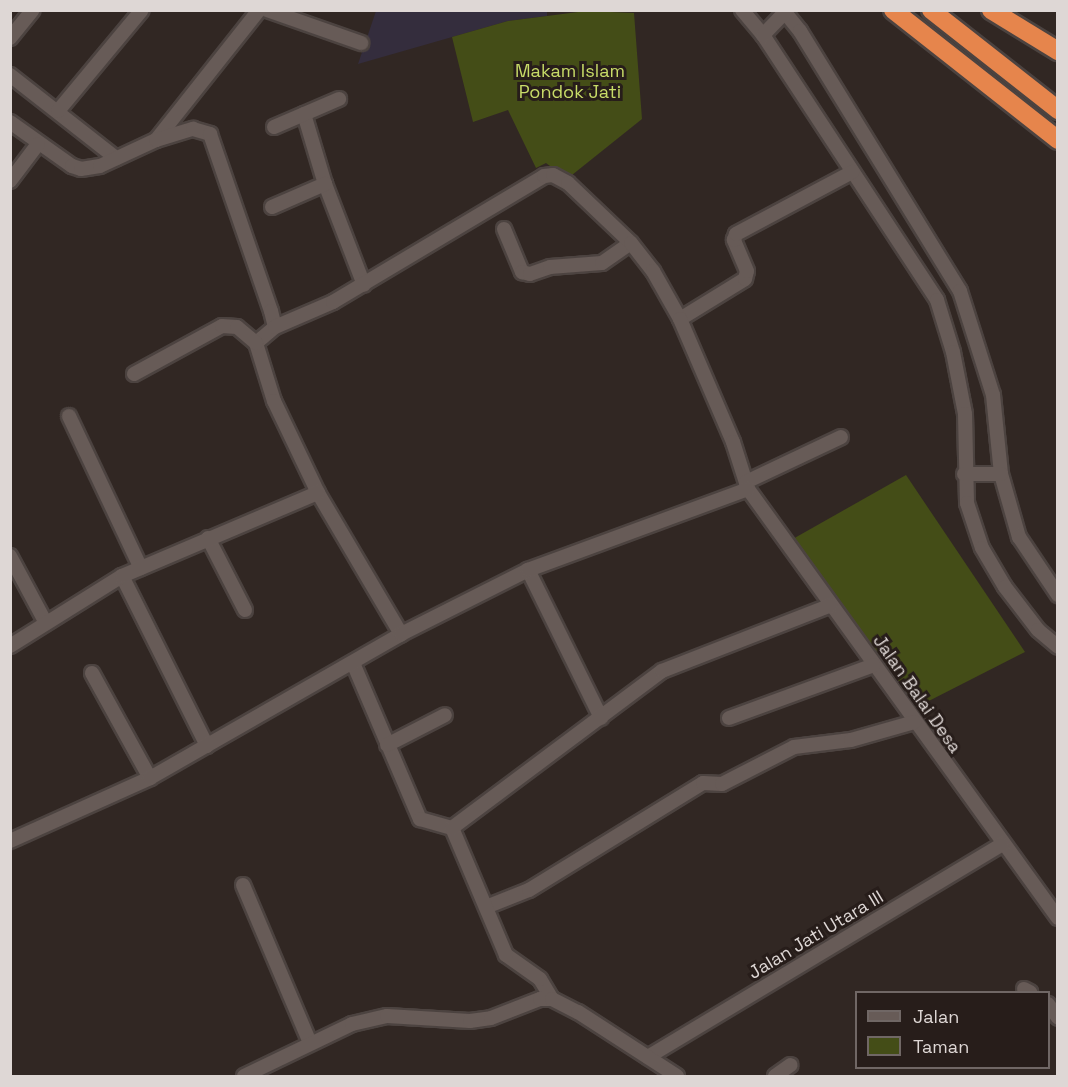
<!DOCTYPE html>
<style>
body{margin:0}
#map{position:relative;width:1068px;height:1087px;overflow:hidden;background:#312723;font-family:"Space Grotesk",sans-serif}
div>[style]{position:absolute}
.commercial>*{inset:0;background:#342d3d}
.green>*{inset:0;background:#444d17}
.roads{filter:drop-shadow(2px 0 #4c4340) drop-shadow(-2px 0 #4c4340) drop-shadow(0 2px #4c4340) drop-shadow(0 -2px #4c4340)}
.street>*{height:14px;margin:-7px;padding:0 7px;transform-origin:7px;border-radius:7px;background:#675b57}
.highway>*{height:18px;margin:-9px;padding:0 9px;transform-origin:9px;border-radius:9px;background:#e6854c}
span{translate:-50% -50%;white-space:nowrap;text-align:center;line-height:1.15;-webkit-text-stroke:6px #271d1a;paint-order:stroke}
.park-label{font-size:18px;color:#c8db68}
.street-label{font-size:18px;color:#ded7d5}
.frame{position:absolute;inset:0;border:12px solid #ded7d5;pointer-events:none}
.legend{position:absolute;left:855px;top:991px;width:195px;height:78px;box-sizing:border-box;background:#271d1a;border:2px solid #706765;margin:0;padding:8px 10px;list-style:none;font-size:18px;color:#ded7d5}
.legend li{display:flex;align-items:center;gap:12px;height:30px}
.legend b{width:30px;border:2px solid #706765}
</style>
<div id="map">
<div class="commercial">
<i style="clip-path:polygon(376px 11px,547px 11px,547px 16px,508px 21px,358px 64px)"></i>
</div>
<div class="green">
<i style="clip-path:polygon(586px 11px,634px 13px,642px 119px,567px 179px,546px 163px,536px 168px,508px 110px,473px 122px,452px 37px,508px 21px)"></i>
<i style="clip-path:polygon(906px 475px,1025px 652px,915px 708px,791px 540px)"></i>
</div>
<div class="roads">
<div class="street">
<i style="left:267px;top:10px;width:100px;rotate:19.3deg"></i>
<i style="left:742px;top:10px;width:33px;rotate:50deg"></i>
<i style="left:763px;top:35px;width:317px;rotate:56.7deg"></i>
<i style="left:937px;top:300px;width:54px;rotate:72.9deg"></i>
<i style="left:953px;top:352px;width:63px;rotate:79deg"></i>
<i style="left:965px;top:414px;width:89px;rotate:88.7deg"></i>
<i style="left:967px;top:503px;width:47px;rotate:71.6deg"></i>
<i style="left:982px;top:548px;width:45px;rotate:59.5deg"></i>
<i style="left:1005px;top:587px;width:54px;rotate:52.5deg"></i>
<i style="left:1038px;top:630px;width:26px;rotate:40deg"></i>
<i style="left:783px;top:10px;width:27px;rotate:51deg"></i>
<i style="left:800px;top:31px;width:305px;rotate:58.4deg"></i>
<i style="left:960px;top:291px;width:109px;rotate:72.4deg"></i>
<i style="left:993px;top:395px;width:79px;rotate:84.2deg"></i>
<i style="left:1001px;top:474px;width:66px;rotate:74.1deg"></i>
<i style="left:1019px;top:537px;width:70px;rotate:56.1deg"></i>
<i style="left:763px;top:35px;width:32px;rotate:-46deg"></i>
<i style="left:10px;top:38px;width:36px;rotate:-51deg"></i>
<i style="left:10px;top:75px;width:135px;rotate:38.1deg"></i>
<i style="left:58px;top:111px;width:131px;rotate:-50.3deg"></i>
<i style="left:304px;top:114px;width:73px;rotate:73.3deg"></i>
<i style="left:325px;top:184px;width:108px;rotate:68.9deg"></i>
<i style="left:10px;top:122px;width:76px;rotate:35.4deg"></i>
<i style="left:72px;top:166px;width:9px;rotate:18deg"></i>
<i style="left:81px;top:169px;width:19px;rotate:-9deg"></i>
<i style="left:100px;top:166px;width:62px;rotate:-24.9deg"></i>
<i style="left:156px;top:140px;width:166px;rotate:-51.6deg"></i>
<i style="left:274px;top:127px;width:71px;rotate:-23.3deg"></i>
<i style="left:156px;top:140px;width:39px;rotate:-17deg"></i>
<i style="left:193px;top:129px;width:18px;rotate:16deg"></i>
<i style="left:210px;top:134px;width:187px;rotate:71deg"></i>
<i style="left:271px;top:311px;width:16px;rotate:76deg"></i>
<i style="left:275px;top:327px;width:25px;rotate:140deg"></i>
<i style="left:256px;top:343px;width:61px;rotate:72.8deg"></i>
<i style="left:274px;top:401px;width:102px;rotate:64.4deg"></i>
<i style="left:318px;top:493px;width:164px;rotate:59.5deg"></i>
<i style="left:10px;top:181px;width:46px;rotate:-52.9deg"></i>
<i style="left:272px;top:207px;width:58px;rotate:-23.5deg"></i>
<i style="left:504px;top:229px;width:47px;rotate:67.3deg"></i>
<i style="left:522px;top:272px;width:8px;rotate:14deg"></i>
<i style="left:530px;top:274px;width:21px;rotate:-19deg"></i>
<i style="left:550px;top:267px;width:52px;rotate:-4.4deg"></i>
<i style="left:602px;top:263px;width:35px;rotate:-35deg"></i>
<i style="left:680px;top:319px;width:76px;rotate:-31.6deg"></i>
<i style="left:745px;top:279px;width:8px;rotate:-76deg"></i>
<i style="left:747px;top:271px;width:34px;rotate:-113deg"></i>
<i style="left:734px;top:240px;width:6px;rotate:-72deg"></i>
<i style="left:736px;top:234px;width:132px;rotate:-28.1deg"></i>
<i style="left:275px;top:327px;width:63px;rotate:-23.3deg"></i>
<i style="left:333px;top:302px;width:246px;rotate:-30.8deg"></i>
<i style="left:544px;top:176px;width:9px;rotate:-6deg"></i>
<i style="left:553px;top:175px;width:17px;rotate:28deg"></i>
<i style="left:568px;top:183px;width:87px;rotate:43.6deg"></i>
<i style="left:631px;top:243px;width:36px;rotate:52deg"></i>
<i style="left:653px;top:271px;width:55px;rotate:60.6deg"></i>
<i style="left:680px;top:319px;width:134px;rotate:66.7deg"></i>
<i style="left:733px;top:442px;width:49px;rotate:72.3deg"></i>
<i style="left:748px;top:489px;width:529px;rotate:54.15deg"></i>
<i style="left:134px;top:374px;width:100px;rotate:-28.6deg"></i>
<i style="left:222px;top:326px;width:15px;rotate:4deg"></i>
<i style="left:237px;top:327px;width:25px;rotate:40deg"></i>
<i style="left:69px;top:416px;width:168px;rotate:64.7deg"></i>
<i style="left:964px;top:474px;width:37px"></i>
<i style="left:746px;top:482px;width:105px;rotate:-25.3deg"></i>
<i style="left:208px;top:538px;width:81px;rotate:62.8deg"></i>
<i style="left:10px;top:556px;width:76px;rotate:61.8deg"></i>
<i style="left:528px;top:570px;width:165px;rotate:63.7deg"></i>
<i style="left:122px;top:576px;width:190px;rotate:63.4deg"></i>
<i style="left:10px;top:646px;width:132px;rotate:-32deg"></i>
<i style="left:122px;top:576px;width:213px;rotate:-23deg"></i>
<i style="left:353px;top:663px;width:170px;rotate:66.8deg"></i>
<i style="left:420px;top:819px;width:33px;rotate:16deg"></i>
<i style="left:92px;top:673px;width:120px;rotate:61.1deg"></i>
<i style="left:729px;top:718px;width:154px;rotate:-20.1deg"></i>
<i style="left:387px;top:745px;width:65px;rotate:-27.3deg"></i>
<i style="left:10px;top:841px;width:154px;rotate:-24.2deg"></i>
<i style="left:150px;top:778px;width:289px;rotate:-29.8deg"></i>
<i style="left:401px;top:634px;width:142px;rotate:-26.7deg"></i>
<i style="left:528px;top:570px;width:234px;rotate:-20.2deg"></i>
<i style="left:243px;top:885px;width:172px;rotate:67deg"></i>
<i style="left:486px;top:907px;width:46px;rotate:-21.6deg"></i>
<i style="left:529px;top:890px;width:204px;rotate:-31.6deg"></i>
<i style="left:703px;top:783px;width:19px;rotate:3deg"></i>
<i style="left:722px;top:784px;width:81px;rotate:-27.2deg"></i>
<i style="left:794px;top:747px;width:57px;rotate:-7deg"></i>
<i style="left:851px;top:740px;width:66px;rotate:-15.9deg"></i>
<i style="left:1024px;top:989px;width:7px;rotate:27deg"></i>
<i style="left:552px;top:999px;width:23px;rotate:-121deg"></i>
<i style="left:540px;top:979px;width:42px;rotate:-144.8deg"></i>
<i style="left:506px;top:955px;width:138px;rotate:-113deg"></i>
<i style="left:452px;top:828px;width:262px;rotate:-36.8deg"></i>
<i style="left:662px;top:671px;width:181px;rotate:-21.3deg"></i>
<i style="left:1048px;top:1004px;width:17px;rotate:54deg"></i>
<i style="left:648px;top:1057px;width:413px;rotate:-31deg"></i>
<i style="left:244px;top:1076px;width:120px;rotate:-25.7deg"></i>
<i style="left:352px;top:1024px;width:36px;rotate:-13deg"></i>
<i style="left:387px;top:1016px;width:83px;rotate:3.4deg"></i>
<i style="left:470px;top:1021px;width:21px;rotate:-8deg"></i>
<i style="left:491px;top:1018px;width:53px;rotate:-21.2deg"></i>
<i style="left:540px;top:999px;width:12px"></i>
<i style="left:552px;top:999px;width:29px;rotate:27deg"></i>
<i style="left:578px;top:1012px;width:118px;rotate:32.9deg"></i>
<i style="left:775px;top:1076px;width:19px;rotate:-35deg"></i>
</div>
<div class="highway">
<i style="left:893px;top:10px;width:210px;rotate:38.2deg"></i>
<i style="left:931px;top:10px;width:162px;rotate:38.2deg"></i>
<i style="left:991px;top:10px;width:79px;rotate:31.5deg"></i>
</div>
</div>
<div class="park-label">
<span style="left:570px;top:82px">Makam Islam<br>Pondok Jati</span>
</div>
<div class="street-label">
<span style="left:917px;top:694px;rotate:55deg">Jalan Balai Desa</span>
<span style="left:816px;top:935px;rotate:-31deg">Jalan Jati Utara III</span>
</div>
<div class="frame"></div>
<ul class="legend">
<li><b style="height:8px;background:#675b57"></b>Jalan</li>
<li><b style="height:16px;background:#444d17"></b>Taman</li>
</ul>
</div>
